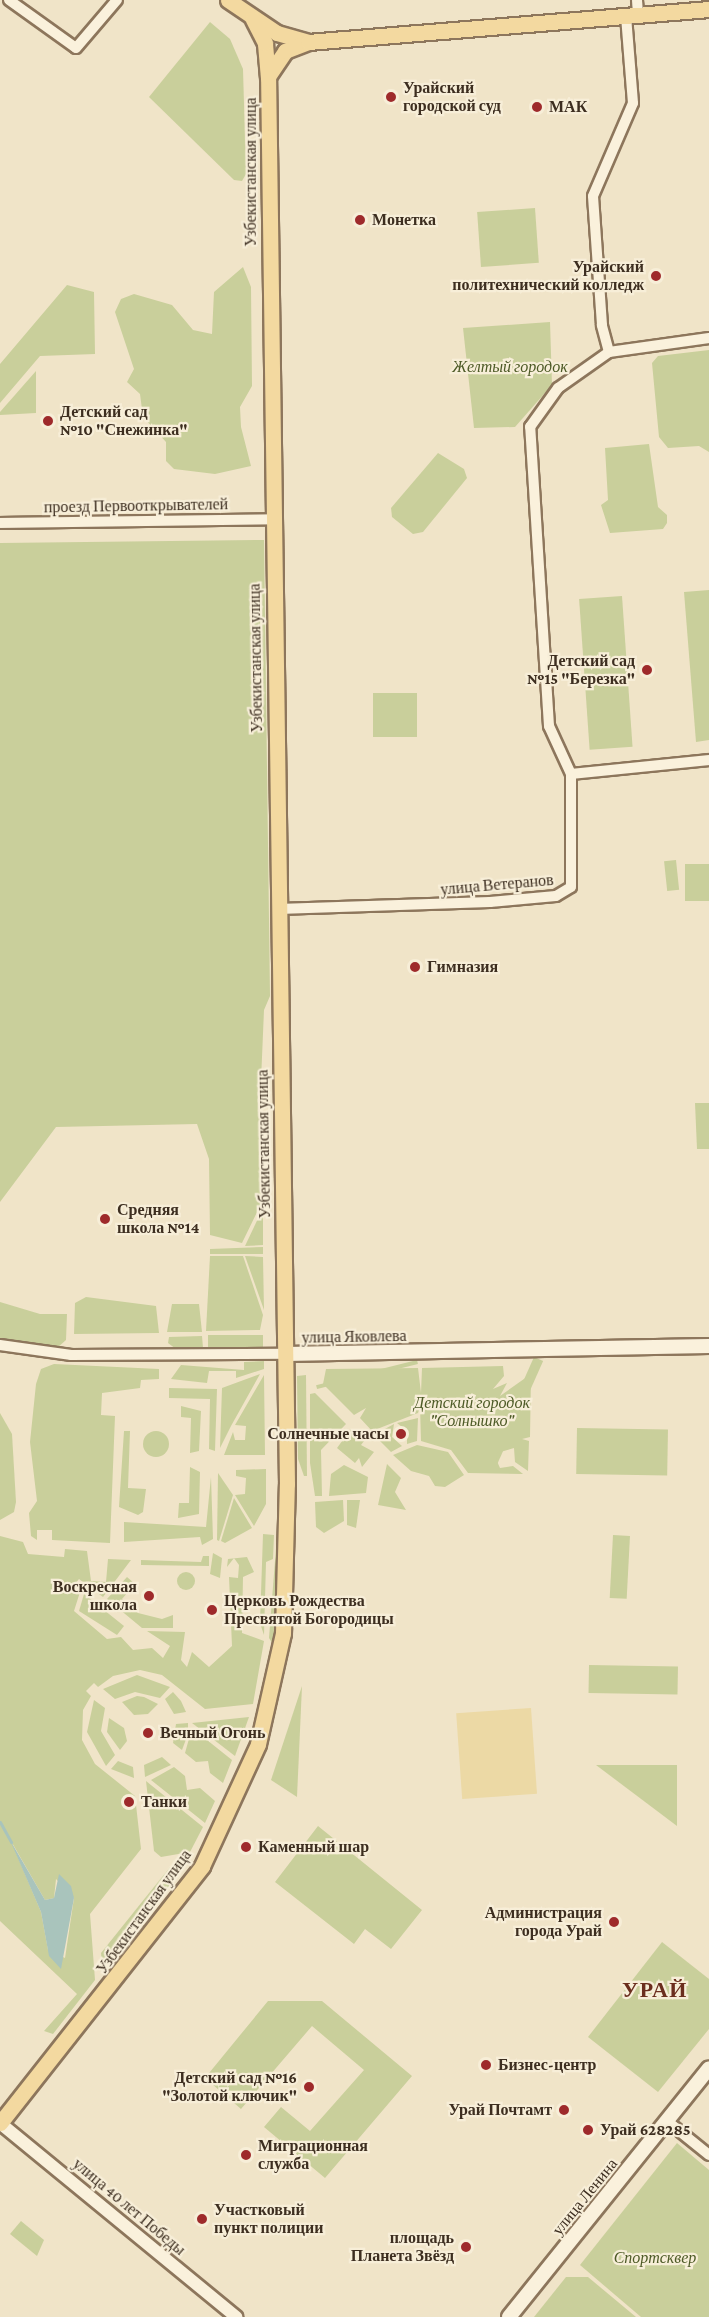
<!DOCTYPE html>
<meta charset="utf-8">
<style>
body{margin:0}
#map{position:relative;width:709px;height:2317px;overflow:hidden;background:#f0e4c8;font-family:"Crimson Pro",serif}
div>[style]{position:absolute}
.green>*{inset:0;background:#c9cf9b;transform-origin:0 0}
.round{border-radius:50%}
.sand>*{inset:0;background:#ecd9a5;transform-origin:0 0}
.water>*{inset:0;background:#a9c4bc}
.stream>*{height:3px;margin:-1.5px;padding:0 1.5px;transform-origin:1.5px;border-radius:1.5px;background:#a9c4bc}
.roads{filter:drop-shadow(2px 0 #8d765c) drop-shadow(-2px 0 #8d765c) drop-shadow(0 2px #8d765c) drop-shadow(0 -2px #8d765c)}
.minor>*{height:10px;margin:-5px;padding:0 5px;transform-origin:5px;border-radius:5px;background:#faf1dc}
.tertiary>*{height:12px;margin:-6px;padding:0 6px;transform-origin:6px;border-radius:6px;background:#faf1dc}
.secondary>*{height:14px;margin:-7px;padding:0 7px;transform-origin:7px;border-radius:7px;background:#faf1dc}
.primary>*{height:15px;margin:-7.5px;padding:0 7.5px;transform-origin:7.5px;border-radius:7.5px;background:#f3d9a0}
.dots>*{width:16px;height:16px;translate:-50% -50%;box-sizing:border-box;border:3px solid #f7eed8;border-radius:50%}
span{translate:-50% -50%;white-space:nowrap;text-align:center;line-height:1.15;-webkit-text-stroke:4.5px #f7eed8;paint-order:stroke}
.poi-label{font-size:16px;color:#3d2e20;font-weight:700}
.left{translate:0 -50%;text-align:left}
.right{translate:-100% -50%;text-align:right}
.street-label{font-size:16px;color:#3d2e20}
.park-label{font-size:16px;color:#4d5a26;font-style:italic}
.district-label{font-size:22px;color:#6b2e1e;font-weight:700;letter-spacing:1.5px}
</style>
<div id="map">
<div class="green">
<i style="clip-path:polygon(210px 22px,230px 39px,243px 69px,246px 174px,242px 181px,234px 180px,149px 97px)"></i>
<i style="left:535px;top:208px;width:55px;height:58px;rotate:86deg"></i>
<i style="clip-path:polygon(243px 267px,251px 287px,252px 386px,240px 407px,241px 427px,251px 466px,215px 474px,174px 469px,166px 461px,166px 442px,143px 417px,140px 394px,127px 382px,134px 369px,115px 312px,121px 299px,134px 294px,172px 305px,193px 330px,212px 334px,214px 292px)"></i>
<i style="clip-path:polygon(67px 285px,94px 292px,95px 354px,40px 356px,0 403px,0 364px)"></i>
<i style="clip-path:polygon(550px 322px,552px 385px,515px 427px,474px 428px,463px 328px)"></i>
<i style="clip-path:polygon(709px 350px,709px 452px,699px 446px,668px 448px,659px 437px,652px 363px,658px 356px)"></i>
<i style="clip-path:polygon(36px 371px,36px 413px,0 415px,0 412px)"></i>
<i style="clip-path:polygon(649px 444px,658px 507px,667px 515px,667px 523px,663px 529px,610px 533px,601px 505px,608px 500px,605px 448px)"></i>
<i style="clip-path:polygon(438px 453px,464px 469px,467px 478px,423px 532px,413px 534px,392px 517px,391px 508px)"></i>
<i style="clip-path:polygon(264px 540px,270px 996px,264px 1010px,261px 1081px,261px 1204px,242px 1243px,210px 1235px,209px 1159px,197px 1124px,56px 1127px,0 1202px,0 543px)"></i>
<i style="clip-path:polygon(709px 590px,709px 740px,696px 742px,684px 592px)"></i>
<i style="left:622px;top:596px;width:151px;height:43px;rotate:86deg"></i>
<i style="left:373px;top:693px;width:44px;height:44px"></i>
<i style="left:676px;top:860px;width:30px;height:12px;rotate:84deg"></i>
<i style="left:709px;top:864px;width:37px;height:24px;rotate:90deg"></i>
<i style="clip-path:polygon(695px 1103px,709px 1103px,709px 1149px,697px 1149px)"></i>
<i style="clip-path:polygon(263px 1208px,263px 1245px,245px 1246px)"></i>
<i style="clip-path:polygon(263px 1247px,263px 1254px,210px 1254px,210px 1249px)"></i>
<i style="clip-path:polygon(210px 1256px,243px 1256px,263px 1315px,260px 1330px,206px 1331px)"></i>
<i style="clip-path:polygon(245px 1256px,263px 1257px,264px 1310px)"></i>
<i style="clip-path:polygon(86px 1297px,156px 1306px,159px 1333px,74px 1334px,75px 1303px)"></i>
<i style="clip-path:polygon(0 1302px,40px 1314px,67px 1314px,66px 1340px,57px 1348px,0 1339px)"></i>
<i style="clip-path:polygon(172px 1304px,199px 1304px,202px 1332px,167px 1332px)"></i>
<i style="left:263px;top:1335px;width:13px;height:55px;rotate:90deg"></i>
<i style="clip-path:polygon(202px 1336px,203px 1348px,176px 1349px,168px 1343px,169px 1337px)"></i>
<i style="left:534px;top:1357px;width:10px;height:113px;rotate:24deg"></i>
<i style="left:417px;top:1360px;width:4px;height:104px;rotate:76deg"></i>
<i style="clip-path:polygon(264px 1361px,264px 1369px,236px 1378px,236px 1371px,209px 1371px,207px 1383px,171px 1379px,181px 1365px,244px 1370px,244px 1362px)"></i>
<i style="clip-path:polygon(54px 1364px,159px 1369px,159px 1379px,141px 1380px,140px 1388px,102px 1393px,101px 1415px,115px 1416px,110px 1543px,52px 1540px,52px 1530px,37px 1530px,37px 1540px,31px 1536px,29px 1513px,37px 1501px,30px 1442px,36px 1384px,41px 1369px)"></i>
<i style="clip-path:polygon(503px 1366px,504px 1376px,493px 1389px,507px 1383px,500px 1396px,531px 1374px,530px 1437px,522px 1439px,529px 1441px,528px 1471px,515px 1462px,514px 1448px,497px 1453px,496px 1459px,500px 1468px,513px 1466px,523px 1474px,468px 1473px,451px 1450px,421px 1441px,420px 1406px,418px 1413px,372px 1431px,360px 1418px,366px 1408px,354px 1415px,323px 1384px,326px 1369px,418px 1368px,421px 1393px,422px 1368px)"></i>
<i style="clip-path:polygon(260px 1374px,231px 1426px,220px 1448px,222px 1388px)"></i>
<i style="clip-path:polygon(264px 1375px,265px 1455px,224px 1455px,233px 1432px,235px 1440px,245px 1440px,246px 1426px,235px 1425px)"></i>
<i style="clip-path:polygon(306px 1375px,307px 1476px,304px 1476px,298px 1459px,297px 1376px)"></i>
<i style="clip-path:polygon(169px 1388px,217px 1389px,215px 1451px,209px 1449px,210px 1399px,169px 1398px)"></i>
<i style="clip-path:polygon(315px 1393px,346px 1424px,321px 1450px,322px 1496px,315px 1496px,310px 1463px,310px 1394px)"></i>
<i style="clip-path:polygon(181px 1406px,201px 1411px,199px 1451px,190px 1453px,191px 1418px,181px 1417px)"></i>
<i style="clip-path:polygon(0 1413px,12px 1434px,16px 1502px,14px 1512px,0 1520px)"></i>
<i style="clip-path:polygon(418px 1418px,417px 1441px,407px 1444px,407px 1431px,397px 1423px)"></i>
<i style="clip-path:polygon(394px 1424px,392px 1437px,402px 1446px,391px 1452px,374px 1435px)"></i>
<i style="left:577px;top:1428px;width:91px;height:46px;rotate:1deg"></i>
<i style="clip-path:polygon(351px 1429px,364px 1441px,361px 1445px,374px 1452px,362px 1467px,359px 1458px,355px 1463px,337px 1448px)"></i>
<i class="round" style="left:143px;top:1431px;width:26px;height:26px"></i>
<i style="clip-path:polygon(124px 1431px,130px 1431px,128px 1488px,146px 1489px,143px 1512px,138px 1515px,119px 1507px)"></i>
<i style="clip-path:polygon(417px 1445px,448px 1452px,464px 1475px,445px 1487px,435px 1486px,429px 1476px,411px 1471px,393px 1455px)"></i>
<i style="clip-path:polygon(387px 1464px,401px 1478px,395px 1492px,406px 1510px,378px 1505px)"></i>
<i style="clip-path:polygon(344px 1465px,368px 1477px,366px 1493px,329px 1496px,331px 1474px)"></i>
<i style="clip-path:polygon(190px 1467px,200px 1472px,199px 1514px,178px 1518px,179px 1503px,189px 1503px)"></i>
<i style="clip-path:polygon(266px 1469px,266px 1504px,254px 1526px,235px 1495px,245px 1494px,246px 1478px,236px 1476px,236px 1470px)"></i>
<i style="clip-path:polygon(218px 1473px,233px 1495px,219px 1541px,217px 1540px)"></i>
<i style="clip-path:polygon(211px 1477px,213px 1539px,202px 1545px,200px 1537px,124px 1542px,124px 1522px,206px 1527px)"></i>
<i style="clip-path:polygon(234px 1498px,252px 1528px,225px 1543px,221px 1541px)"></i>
<i style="clip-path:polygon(343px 1500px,344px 1521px,324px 1533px,316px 1527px,315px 1502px)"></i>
<i style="clip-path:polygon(347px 1500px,360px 1500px,356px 1528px,347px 1525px)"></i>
<i style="clip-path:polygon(263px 1534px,274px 1535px,273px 1559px,266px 1562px,264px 1635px,260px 1623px)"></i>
<i style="clip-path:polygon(277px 1535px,279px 1610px,274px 1646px,269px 1638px)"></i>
<i style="left:613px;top:1535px;width:17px;height:63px;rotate:3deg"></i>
<i style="clip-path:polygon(evenodd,0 1536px,23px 1542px,28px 1554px,64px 1557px,65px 1549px,87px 1551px,91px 1581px,106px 1582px,108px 1559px,131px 1560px,103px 1597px,79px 1579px,74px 1585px,80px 1592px,74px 1611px,107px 1639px,121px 1637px,133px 1650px,152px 1648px,163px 1658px,170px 1646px,147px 1631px,185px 1632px,181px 1660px,187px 1667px,192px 1652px,209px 1667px,232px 1646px,229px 1577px,238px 1578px,239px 1565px,234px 1558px,227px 1567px,228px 1559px,247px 1557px,254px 1572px,243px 1577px,242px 1633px,264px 1641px,253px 1704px,205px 1709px,162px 1675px,140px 1670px,113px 1676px,98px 1687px,94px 1683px,86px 1691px,91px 1696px,83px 1710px,82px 1740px,95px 1764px,135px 1796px,141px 1849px,90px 1914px,95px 1980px,53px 2034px,44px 2031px,77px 1994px,0 1921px,0 1536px,11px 1841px,45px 1900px,54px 1898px,56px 1879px,74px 1898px,65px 1958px,48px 1950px,41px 1912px,11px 1841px)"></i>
<i style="clip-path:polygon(213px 1553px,222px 1558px,220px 1578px,210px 1574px)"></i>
<i style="clip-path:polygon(203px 1556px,209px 1556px,209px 1566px,141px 1565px,141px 1560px,201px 1562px)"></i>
<i class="round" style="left:177px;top:1572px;width:18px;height:18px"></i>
<i style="clip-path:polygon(127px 1577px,135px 1584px,122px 1599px,138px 1613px,162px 1619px,173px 1615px,173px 1628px,142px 1628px,107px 1599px)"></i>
<i style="clip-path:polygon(84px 1594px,124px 1626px,117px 1635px,79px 1611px)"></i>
<i style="left:589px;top:1665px;width:89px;height:28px;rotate:1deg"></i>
<i style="clip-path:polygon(137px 1675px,170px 1687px,160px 1698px,135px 1692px,115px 1699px,103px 1689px)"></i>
<i style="clip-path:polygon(302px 1686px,297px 1797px,271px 1780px)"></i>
<i style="clip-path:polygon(173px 1692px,181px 1701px,186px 1712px,174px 1714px,165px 1699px)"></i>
<i style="clip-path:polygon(137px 1696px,144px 1697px,158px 1704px,148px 1714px,134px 1715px,122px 1702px)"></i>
<i style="clip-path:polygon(94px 1700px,105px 1708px,101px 1731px,115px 1755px,106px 1766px,87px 1732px)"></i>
<i style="clip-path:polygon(249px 1717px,235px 1756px,192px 1723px)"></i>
<i style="clip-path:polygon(109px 1718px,124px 1728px,127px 1741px,120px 1750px,107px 1732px)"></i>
<i style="clip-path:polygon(188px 1723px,188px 1734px,182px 1750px,173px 1743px,176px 1724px)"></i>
<i style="clip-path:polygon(192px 1728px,232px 1760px,223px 1783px,210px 1773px,208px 1761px,196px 1762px,185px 1753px)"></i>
<i style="clip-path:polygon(162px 1757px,171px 1765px,145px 1777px,144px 1765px)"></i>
<i style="clip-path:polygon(118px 1761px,133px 1767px,134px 1778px,111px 1769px)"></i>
<i style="clip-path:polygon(596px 1765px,677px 1765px,677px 1826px)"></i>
<i style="clip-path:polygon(174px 1767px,185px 1776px,187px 1790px,200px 1788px,215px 1801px,205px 1823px,151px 1780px)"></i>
<i style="clip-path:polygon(146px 1781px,203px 1827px,190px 1852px,161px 1857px,154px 1851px)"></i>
<i style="clip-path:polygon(318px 1826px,422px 1910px,391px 1949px,365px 1929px,354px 1944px,275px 1882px)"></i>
<i style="clip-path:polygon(185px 1865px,151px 1913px,103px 1973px,101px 1953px,170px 1867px)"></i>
<i style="clip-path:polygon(662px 1942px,709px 1979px,709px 2029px,658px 2092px,588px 2037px)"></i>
<i style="clip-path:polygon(268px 2001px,322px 2001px,412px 2076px,325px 2178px,264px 2127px,281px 2107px,310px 2131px,364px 2070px,312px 2026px,241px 2109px,205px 2078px)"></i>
<i style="clip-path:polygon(677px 2143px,709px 2170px,709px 2317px,641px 2317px,580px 2265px)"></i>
<i style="clip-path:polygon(21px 2221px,44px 2240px,37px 2256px,10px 2234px)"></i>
<i style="clip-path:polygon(566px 2277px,588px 2277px,636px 2317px,534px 2317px)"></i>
</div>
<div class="sand">
<i style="left:531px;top:1708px;width:86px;height:75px;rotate:86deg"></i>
</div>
<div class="water">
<i style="clip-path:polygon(10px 1840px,45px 1900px,54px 1898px,59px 1874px,71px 1886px,74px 1898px,61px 1969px,49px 1956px,41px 1912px)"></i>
</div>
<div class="stream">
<i style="left:0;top:1822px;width:23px;rotate:61deg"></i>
</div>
<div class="roads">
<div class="minor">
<i style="left:9px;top:0;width:82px;rotate:35.6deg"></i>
<i style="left:76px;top:48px;width:63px;rotate:-49.5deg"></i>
<i style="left:637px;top:0;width:15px;rotate:86deg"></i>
<i style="left:609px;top:352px;width:28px;rotate:-105deg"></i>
<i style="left:602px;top:325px;width:129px;rotate:-94deg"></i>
<i style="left:593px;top:196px;width:101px;rotate:-66.7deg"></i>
<i style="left:633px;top:103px;width:87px;rotate:-94.6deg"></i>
<i style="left:0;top:523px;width:272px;rotate:-0.8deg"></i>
<i style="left:571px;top:774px;width:139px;rotate:-5.8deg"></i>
<i style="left:278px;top:909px;width:212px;rotate:-1.9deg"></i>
<i style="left:490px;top:902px;width:66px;rotate:-5.2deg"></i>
<i style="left:556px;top:896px;width:17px;rotate:-31deg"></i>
<i style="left:571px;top:887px;width:113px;rotate:-90deg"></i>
<i style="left:571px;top:774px;width:53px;rotate:-114.6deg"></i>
<i style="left:549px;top:726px;width:300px;rotate:-93.6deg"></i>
<i style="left:530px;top:427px;width:48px;rotate:-54.3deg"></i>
<i style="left:558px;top:388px;width:62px;rotate:-35.2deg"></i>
<i style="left:609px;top:352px;width:101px;rotate:-8deg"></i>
<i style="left:0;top:1345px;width:72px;rotate:8deg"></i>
<i style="left:71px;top:1355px;width:215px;rotate:-0.3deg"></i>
<i style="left:667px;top:2121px;width:54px;rotate:39deg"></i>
</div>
<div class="tertiary">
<i style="left:0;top:2123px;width:306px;rotate:39.4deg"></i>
</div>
<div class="secondary">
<i style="left:286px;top:1354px;width:423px;rotate:-1.1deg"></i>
<i style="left:509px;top:2317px;width:319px;rotate:-51.2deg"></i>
</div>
<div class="primary">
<i style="left:228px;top:0;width:59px;rotate:34deg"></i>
<i style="left:277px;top:33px;width:32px;rotate:16deg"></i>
<i style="left:269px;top:75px;width:29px;rotate:-56deg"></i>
<i style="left:285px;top:51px;width:25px;rotate:-21deg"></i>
<i style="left:308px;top:42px;width:402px;rotate:-4.7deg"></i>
<i style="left:0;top:2123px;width:327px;rotate:-51.8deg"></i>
<i style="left:202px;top:1866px;width:134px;rotate:-65.3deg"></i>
<i style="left:258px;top:1744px;width:114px;rotate:-77.3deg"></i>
<i style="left:283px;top:1633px;width:149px;rotate:-88.5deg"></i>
<i style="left:287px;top:1484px;width:1406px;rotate:-90.77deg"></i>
<i style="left:268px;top:78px;width:35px;rotate:-95deg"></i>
<i style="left:265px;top:43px;width:27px;rotate:-117deg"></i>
</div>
</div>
<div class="dots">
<i style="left:391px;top:97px;background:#9e2a2b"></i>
<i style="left:537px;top:107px;background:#9e2a2b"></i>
<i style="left:360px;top:220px;background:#9e2a2b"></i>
<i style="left:656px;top:276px;background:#9e2a2b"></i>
<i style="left:48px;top:421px;background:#9e2a2b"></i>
<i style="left:647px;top:670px;background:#9e2a2b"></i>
<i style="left:415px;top:967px;background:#9e2a2b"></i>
<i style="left:105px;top:1219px;background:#9e2a2b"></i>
<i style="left:401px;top:1434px;background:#9e2a2b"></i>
<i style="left:149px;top:1596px;background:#9e2a2b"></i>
<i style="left:212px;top:1610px;background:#9e2a2b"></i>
<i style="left:148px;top:1733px;background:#9e2a2b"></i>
<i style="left:129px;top:1802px;background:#9e2a2b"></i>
<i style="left:246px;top:1847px;background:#9e2a2b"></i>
<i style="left:614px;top:1922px;background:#9e2a2b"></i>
<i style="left:486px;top:2065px;background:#9e2a2b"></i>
<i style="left:309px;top:2087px;background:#9e2a2b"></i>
<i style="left:564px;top:2110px;background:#9e2a2b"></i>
<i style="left:588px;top:2130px;background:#9e2a2b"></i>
<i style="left:246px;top:2155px;background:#9e2a2b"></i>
<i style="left:202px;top:2219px;background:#9e2a2b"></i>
<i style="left:466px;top:2247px;background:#9e2a2b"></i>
</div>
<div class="poi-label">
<span class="left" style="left:403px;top:97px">Урайский<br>городской суд</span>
<span class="left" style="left:549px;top:107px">МАК</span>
<span class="left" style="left:372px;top:220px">Монетка</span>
<span class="right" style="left:644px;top:276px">Урайский<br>политехнический колледж</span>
<span class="left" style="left:60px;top:421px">Детский сад<br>№10 "Снежинка"</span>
<span class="right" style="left:635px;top:670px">Детский сад<br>№15 "Березка"</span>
<span class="left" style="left:427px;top:967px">Гимназия</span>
<span class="left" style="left:117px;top:1219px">Средняя<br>школа №14</span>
<span class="right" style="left:389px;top:1434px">Солнечные часы</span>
<span class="right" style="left:137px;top:1596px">Воскресная<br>школа</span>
<span class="left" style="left:224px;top:1610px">Церковь Рождества<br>Пресвятой Богородицы</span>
<span class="left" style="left:160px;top:1733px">Вечный Огонь</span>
<span class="left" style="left:141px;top:1802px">Танки</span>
<span class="left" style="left:258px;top:1847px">Каменный шар</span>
<span class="right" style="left:602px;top:1922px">Администрация<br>города Урай</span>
<span class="left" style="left:498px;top:2065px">Бизнес-центр</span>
<span class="right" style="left:297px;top:2087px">Детский сад №16<br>"Золотой ключик"</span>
<span class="right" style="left:552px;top:2110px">Урай Почтамт</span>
<span class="left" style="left:600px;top:2130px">Урай 628285</span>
<span class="left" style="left:258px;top:2155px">Миграционная<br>служба</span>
<span class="left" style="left:214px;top:2219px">Участковый<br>пункт полиции</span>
<span class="right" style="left:454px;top:2247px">площадь<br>Планета Звёзд</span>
</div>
<div class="street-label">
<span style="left:251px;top:172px;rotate:-90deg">Узбекистанская улица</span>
<span style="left:136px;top:506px;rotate:-1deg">проезд Первооткрывателей</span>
<span style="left:256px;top:658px;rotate:-91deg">Узбекистанская улица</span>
<span style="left:497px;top:885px;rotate:-5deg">улица Ветеранов</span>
<span style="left:264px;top:1144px;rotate:-91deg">Узбекистанская улица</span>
<span style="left:354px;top:1337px;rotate:-1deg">улица Яковлева</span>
<span style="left:144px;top:1912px;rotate:-54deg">Узбекистанская улица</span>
<span style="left:585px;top:2197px;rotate:-51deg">улица Ленина</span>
<span style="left:129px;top:2207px;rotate:40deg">улица 40 лет Победы</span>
</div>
<div class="park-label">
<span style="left:510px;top:367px">Желтый городок</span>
<span style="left:472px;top:1412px">Детский городок<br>"Солнышко"</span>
<span style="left:655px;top:2258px">Спортсквер</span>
</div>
<div class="district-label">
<span style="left:655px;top:1990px">УРАЙ</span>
</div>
</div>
